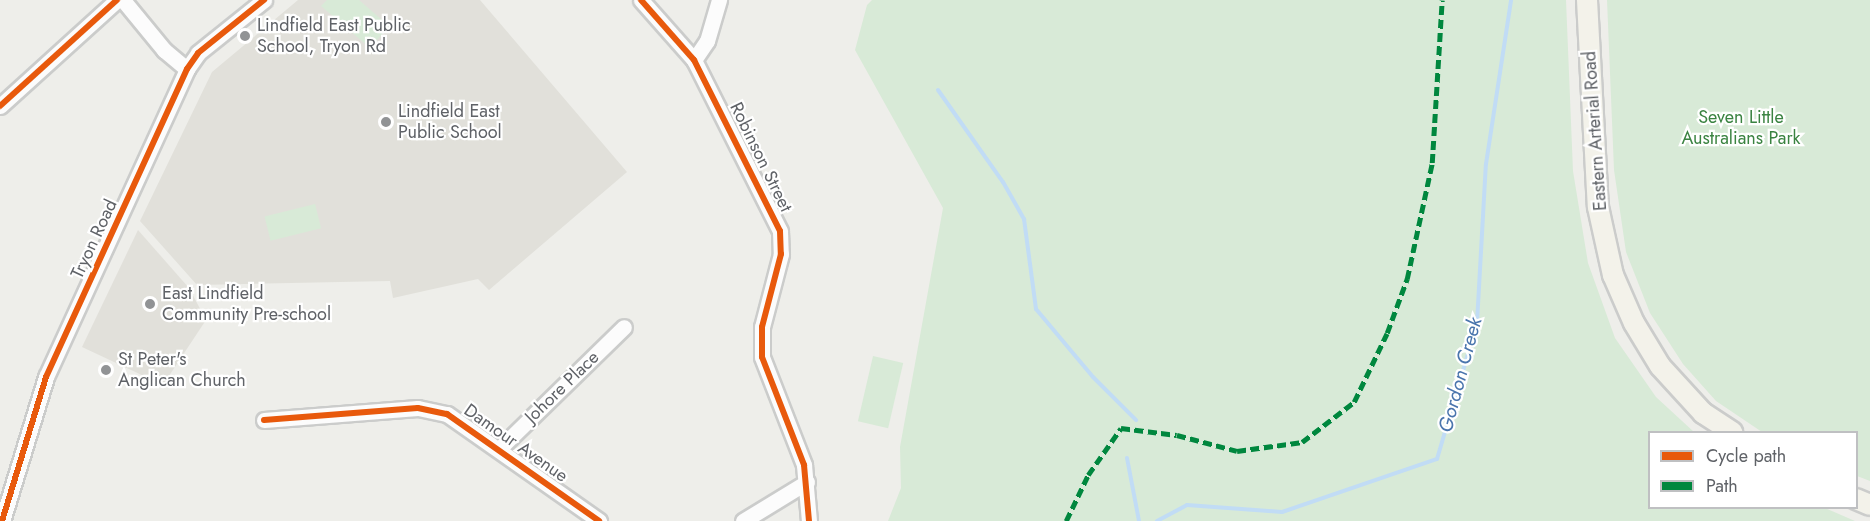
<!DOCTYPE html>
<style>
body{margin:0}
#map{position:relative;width:1870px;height:521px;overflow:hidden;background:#eeeeea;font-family:Jost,sans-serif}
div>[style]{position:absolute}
.education>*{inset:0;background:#e1e0da}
.green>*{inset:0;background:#d8ead7;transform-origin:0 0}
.stream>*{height:4px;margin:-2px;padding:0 2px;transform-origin:2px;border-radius:2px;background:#c1dcf5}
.roads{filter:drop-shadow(2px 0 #cbcccb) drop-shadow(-2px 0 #cbcccb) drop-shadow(0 2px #cbcccb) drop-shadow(0 -2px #cbcccb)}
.minor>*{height:15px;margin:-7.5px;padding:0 7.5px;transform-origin:7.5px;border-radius:7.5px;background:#fcfcfc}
.major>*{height:20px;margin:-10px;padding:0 10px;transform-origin:10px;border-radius:10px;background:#f3f2ea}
.quiet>*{height:4.5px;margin-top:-2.25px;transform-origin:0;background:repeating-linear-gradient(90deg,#00873e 0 9px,transparent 0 13.5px)}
.cycleway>*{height:6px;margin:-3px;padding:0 3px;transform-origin:3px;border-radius:3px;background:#e8590c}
.dots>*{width:16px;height:16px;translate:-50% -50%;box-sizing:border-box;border:3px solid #fff;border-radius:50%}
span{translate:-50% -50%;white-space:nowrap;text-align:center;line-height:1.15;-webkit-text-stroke:4.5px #fff;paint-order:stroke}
.poi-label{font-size:18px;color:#5f6267}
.left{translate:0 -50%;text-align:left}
.park-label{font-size:18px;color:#3a8341}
.street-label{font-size:18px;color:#5f6267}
.water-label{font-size:20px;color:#4a75ad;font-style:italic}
.legend{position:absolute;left:1648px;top:431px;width:210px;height:78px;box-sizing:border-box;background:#fff;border:2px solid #bfc0c2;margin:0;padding:8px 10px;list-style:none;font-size:18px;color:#5f6267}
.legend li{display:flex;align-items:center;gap:12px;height:30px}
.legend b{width:30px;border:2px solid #bfc0c2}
</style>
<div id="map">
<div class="education">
<i style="clip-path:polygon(298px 0,480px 0,627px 172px,489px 290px,478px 279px,393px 298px,390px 281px,197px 285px,140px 221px,212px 72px)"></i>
<i style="clip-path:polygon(138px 230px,189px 288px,206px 320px,163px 385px,82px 347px)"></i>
</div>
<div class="green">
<i style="clip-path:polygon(327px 0,359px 0,389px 26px,370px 48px,321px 6px)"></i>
<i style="clip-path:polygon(872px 0,1566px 0,1573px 171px,1588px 263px,1615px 338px,1656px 397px,1694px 432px,1650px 432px,1650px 508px,1825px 508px,1855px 521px,888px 521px,901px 488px,900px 447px,943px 208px,855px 50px,867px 5px)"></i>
<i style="clip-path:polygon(1607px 0,1870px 0,1870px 481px,1857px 476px,1856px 432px,1762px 432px,1716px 401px,1683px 364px,1650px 313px,1626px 252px,1614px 170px)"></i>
<i style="left:315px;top:204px;width:25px;height:52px;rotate:76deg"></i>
<i style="left:873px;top:356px;width:31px;height:67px;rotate:13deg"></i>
</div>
<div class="stream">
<i style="left:938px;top:90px;width:113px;rotate:54.8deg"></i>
<i style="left:1003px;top:182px;width:43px;rotate:60.4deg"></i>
<i style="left:1024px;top:219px;width:91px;rotate:82.4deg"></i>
<i style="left:1036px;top:309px;width:89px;rotate:50deg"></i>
<i style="left:1093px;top:377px;width:61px;rotate:45deg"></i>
<i style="left:1127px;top:458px;width:64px;rotate:79.2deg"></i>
<i style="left:1157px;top:521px;width:34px;rotate:-28deg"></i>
<i style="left:1187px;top:505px;width:95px;rotate:4.2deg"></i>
<i style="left:1282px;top:512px;width:164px;rotate:-18.9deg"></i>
<i style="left:1437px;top:459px;width:142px;rotate:-73.6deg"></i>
<i style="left:1477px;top:323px;width:159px;rotate:-86.8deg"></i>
<i style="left:1486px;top:164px;width:166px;rotate:-81.3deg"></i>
</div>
<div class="roads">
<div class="minor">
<i style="left:123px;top:0;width:65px;rotate:50.6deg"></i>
<i style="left:164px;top:50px;width:30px;rotate:40deg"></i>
<i style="left:641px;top:0;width:80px;rotate:48.5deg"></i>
<i style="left:694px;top:60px;width:191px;rotate:63.3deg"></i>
<i style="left:780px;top:231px;width:23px;rotate:88deg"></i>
<i style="left:781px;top:254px;width:75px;rotate:104.6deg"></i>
<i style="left:762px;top:327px;width:30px;rotate:90deg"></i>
<i style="left:762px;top:357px;width:116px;rotate:68.7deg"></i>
<i style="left:804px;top:465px;width:56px;rotate:84.9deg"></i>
<i style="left:694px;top:60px;width:23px;rotate:-56deg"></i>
<i style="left:707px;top:41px;width:43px;rotate:-73.7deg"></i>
<i style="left:0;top:106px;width:158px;rotate:-42.2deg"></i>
<i style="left:264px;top:420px;width:154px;rotate:-4.5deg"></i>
<i style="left:418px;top:408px;width:30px;rotate:12deg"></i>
<i style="left:447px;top:414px;width:186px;rotate:35.1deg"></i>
<i style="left:500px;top:448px;width:173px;rotate:-44.3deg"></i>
<i style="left:2px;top:521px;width:151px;rotate:-73deg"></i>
<i style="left:46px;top:377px;width:339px;rotate:-65.4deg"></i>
<i style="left:187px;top:69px;width:19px;rotate:-55deg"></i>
<i style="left:198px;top:53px;width:85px;rotate:-38.8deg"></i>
<i style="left:743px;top:521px;width:75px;rotate:-31.4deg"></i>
</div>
<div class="major">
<i style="left:1587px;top:0;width:207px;rotate:87deg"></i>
<i style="left:1598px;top:207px;width:70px;rotate:77.6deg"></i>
<i style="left:1613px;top:275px;width:52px;rotate:66.4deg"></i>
<i style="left:1634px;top:323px;width:50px;rotate:58.8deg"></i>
<i style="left:1660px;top:366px;width:64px;rotate:47.5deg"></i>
<i style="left:1703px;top:413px;width:35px;rotate:33deg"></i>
<i style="left:1856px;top:499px;width:15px;rotate:23deg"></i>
</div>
</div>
<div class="quiet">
<i style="left:1066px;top:521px;width:51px;rotate:-64.4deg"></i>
<i style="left:1088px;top:475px;width:57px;rotate:-54.9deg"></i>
<i style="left:1121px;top:428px;width:56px;rotate:7.1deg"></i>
<i style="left:1177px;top:435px;width:62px;rotate:14.9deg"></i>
<i style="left:1237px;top:451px;width:66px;rotate:-7.9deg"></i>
<i style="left:1302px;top:442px;width:66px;rotate:-37.6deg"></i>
<i style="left:1354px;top:402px;width:76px;rotate:-64.4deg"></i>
<i style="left:1387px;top:333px;width:58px;rotate:-69.7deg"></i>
<i style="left:1407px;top:279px;width:119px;rotate:-77.8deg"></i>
<i style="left:1432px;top:163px;width:163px;rotate:-86.5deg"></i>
</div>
<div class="cycleway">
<i style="left:641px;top:0;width:80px;rotate:48.5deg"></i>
<i style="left:694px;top:60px;width:191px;rotate:63.3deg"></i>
<i style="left:780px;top:231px;width:23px;rotate:88deg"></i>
<i style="left:781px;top:254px;width:75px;rotate:104.6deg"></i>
<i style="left:762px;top:327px;width:30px;rotate:90deg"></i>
<i style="left:762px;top:357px;width:116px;rotate:68.7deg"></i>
<i style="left:804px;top:465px;width:56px;rotate:84.9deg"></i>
<i style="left:0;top:106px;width:158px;rotate:-42.2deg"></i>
<i style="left:264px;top:420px;width:154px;rotate:-4.5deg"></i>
<i style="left:418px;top:408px;width:30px;rotate:12deg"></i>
<i style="left:447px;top:414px;width:186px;rotate:35.1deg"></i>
<i style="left:2px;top:521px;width:151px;rotate:-73deg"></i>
<i style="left:46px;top:377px;width:339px;rotate:-65.4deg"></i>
<i style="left:187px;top:69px;width:19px;rotate:-55deg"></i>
<i style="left:198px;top:53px;width:85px;rotate:-38.8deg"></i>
</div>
<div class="dots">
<i style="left:245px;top:36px;background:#919395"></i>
<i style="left:386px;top:122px;background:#919395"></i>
<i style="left:150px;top:304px;background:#919395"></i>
<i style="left:106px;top:370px;background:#919395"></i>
</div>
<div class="poi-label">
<span class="left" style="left:257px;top:36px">Lindfield East Public<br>School, Tryon Rd</span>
<span class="left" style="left:398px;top:122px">Lindfield East<br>Public School</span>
<span class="left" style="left:162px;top:304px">East Lindfield<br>Community Pre-school</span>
<span class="left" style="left:118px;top:370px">St Peter's<br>Anglican Church</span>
</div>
<div class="park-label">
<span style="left:1741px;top:128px">Seven Little<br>Australians Park</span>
</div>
<div class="street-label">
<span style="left:1595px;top:131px;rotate:-94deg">Eastern Arterial Road</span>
<span style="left:761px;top:157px;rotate:64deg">Robinson Street</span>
<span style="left:94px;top:239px;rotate:-65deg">Tryon Road</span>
<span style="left:562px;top:387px;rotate:-44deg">Johore Place</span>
<span style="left:516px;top:443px;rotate:35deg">Damour Avenue</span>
</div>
<div class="water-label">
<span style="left:1460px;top:375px;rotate:-75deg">Gordon Creek</span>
</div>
<ul class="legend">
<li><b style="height:8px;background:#e8590c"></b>Cycle path</li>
<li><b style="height:8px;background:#00873e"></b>Path</li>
</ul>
</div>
